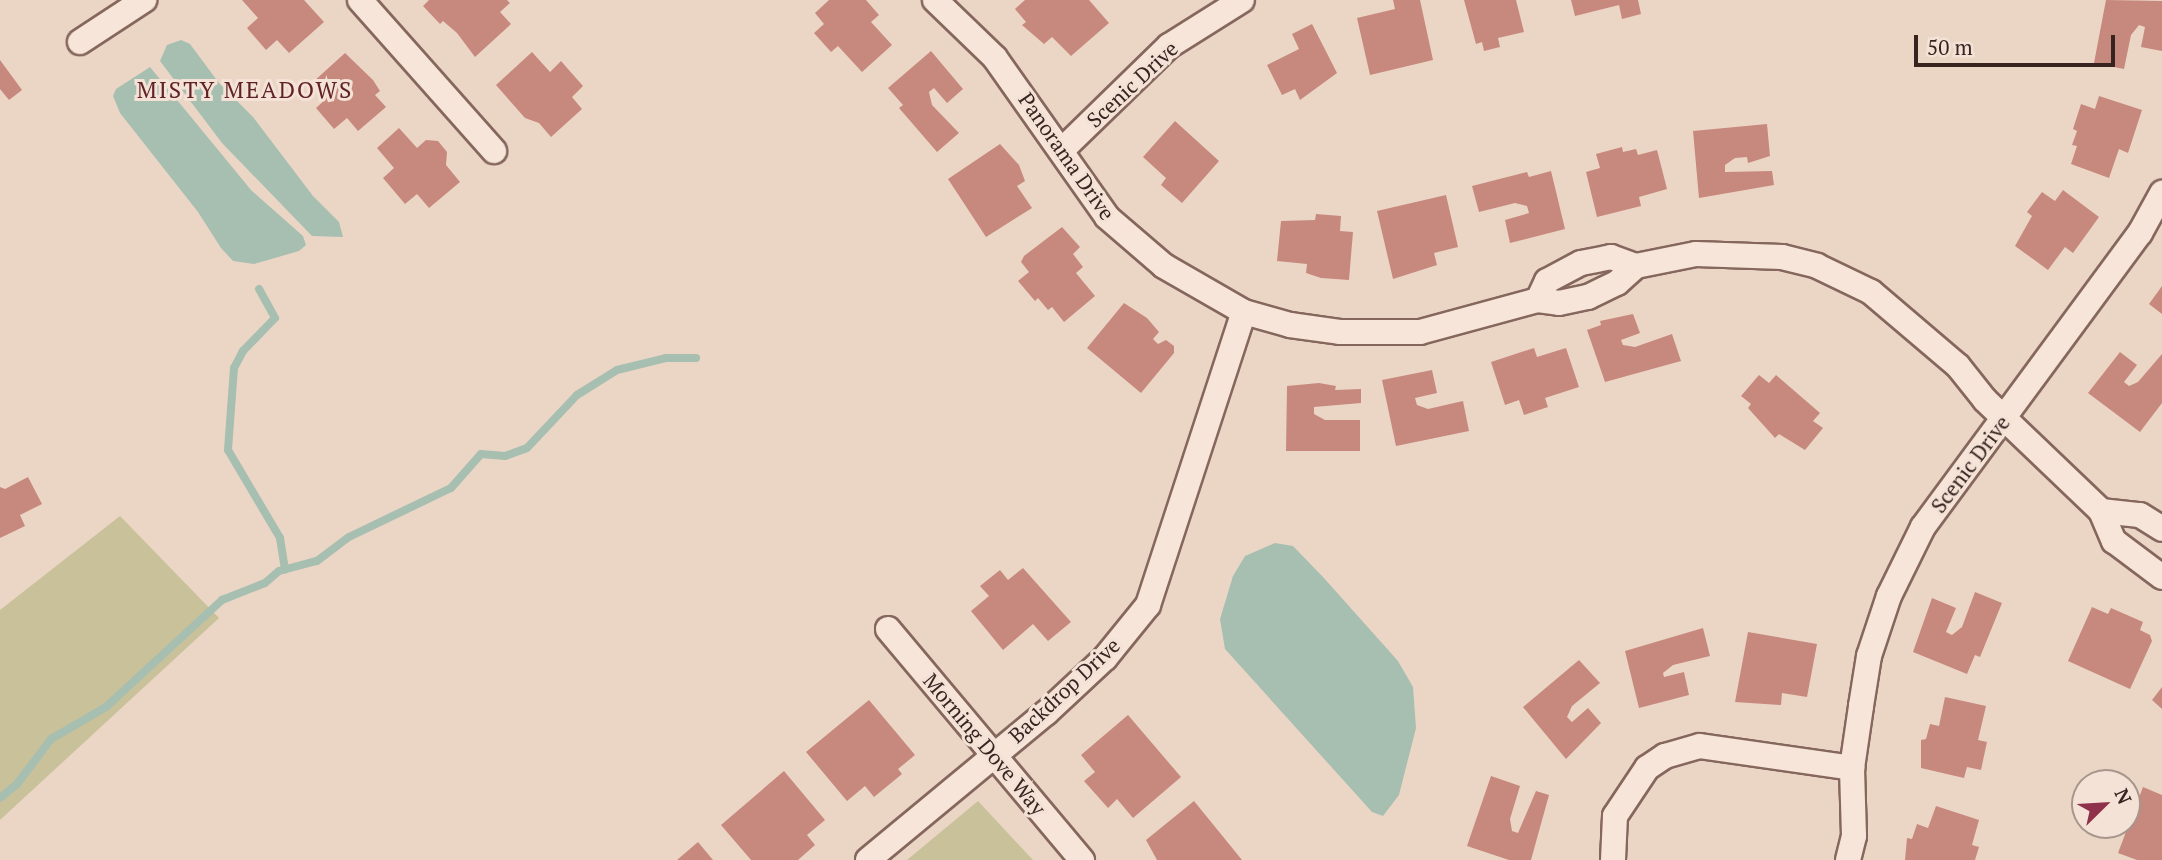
<!DOCTYPE html>
<style>
body{margin:0}
#map{position:relative;width:2162px;height:860px;overflow:hidden;background:#ebd6c6;font-family:"PT Serif",serif}
div>[style]{position:absolute}
.green>*{inset:0;background:#c9c19a}
.water>*{inset:0;background:#a7bfb1}
.stream>*{height:8px;margin:-4px;padding:0 4px;transform-origin:4px;border-radius:4px;background:#a7bfb1}
.building>*{inset:0;background:#c7887e}
.roads{filter:drop-shadow(2px 0 #85675d) drop-shadow(-2px 0 #85675d) drop-shadow(0 2px #85675d) drop-shadow(0 -2px #85675d)}
.street>*{height:24px;margin:-12px;padding:0 12px;transform-origin:12px;border-radius:12px;background:#f7e5d9}
span{translate:-50% -50%;white-space:nowrap;text-align:center;line-height:1.15;-webkit-text-stroke:6px #f3e2d5;paint-order:stroke}
.street-label{font-size:21px;color:#372420}
.neighbourhood-label{font-size:23px;color:#602226;letter-spacing:2px}
.north{position:absolute;left:2071px;top:769px;width:70px;height:70px;box-sizing:border-box;background:#f3e2d5;border:2px solid #a8968d;border-radius:50%;rotate:66deg;font-size:19px;font-weight:700;line-height:28px;text-align:center;color:#372420}
.north::after{content:'';display:block;margin:auto;width:24px;height:32px;background:#90314c;clip-path:polygon(50% 0,100% 100%,50% 72%,0 100%)}
.scale{position:absolute;left:1914px;top:35px;width:201px;height:32px;box-sizing:border-box;border:4px solid #372420;border-top:0;padding-left:9px;font-size:21px;line-height:24px;white-space:nowrap;color:#372420;-webkit-text-stroke:5px #f3e2d5;paint-order:stroke}
</style>
<div id="map">
<div class="green">
<i style="clip-path:polygon(120px 516px,219px 618px,0 820px,0 610px)"></i>
<i style="clip-path:polygon(978px 801px,1033px 860px,907px 860px)"></i>
</div>
<div class="water">
<i style="clip-path:polygon(181px 40px,190px 44px,219px 83px,253px 117px,313px 196px,339px 222px,343px 237px,312px 236px,222px 143px,160px 61px,167px 45px)"></i>
<i style="clip-path:polygon(150px 67px,251px 190px,303px 236px,306px 245px,299px 251px,254px 264px,233px 261px,221px 248px,198px 212px,120px 113px,113px 96px,116px 89px)"></i>
<i style="clip-path:polygon(1275px 543px,1293px 546px,1323px 577px,1398px 661px,1413px 687px,1416px 728px,1399px 795px,1383px 816px,1372px 812px,1225px 649px,1220px 619px,1233px 576px,1245px 556px)"></i>
</div>
<div class="stream">
<i style="left:259px;top:289px;width:33px;rotate:61deg"></i>
<i style="left:275px;top:318px;width:46px;rotate:134.1deg"></i>
<i style="left:243px;top:351px;width:19px;rotate:118deg"></i>
<i style="left:234px;top:368px;width:82px;rotate:94.2deg"></i>
<i style="left:228px;top:450px;width:102px;rotate:59.4deg"></i>
<i style="left:280px;top:538px;width:32px;rotate:81deg"></i>
<i style="left:0;top:798px;width:22px;rotate:-39deg"></i>
<i style="left:17px;top:784px;width:56px;rotate:-52.9deg"></i>
<i style="left:51px;top:739px;width:64px;rotate:-30.2deg"></i>
<i style="left:106px;top:707px;width:158px;rotate:-42.7deg"></i>
<i style="left:222px;top:600px;width:46px;rotate:-21.6deg"></i>
<i style="left:265px;top:583px;width:18px;rotate:-41deg"></i>
<i style="left:279px;top:571px;width:39px;rotate:-15deg"></i>
<i style="left:317px;top:561px;width:40px;rotate:-37deg"></i>
<i style="left:349px;top:537px;width:113px;rotate:-25.7deg"></i>
<i style="left:451px;top:488px;width:45px;rotate:-48.6deg"></i>
<i style="left:481px;top:454px;width:24px;rotate:5deg"></i>
<i style="left:505px;top:456px;width:23px;rotate:-20deg"></i>
<i style="left:527px;top:448px;width:73px;rotate:-46.7deg"></i>
<i style="left:577px;top:395px;width:47px;rotate:-32deg"></i>
<i style="left:617px;top:370px;width:50px;rotate:-13.8deg"></i>
<i style="left:666px;top:358px;width:30px"></i>
</div>
<div class="building">
<i style="clip-path:polygon(242px 0,304px 0,324px 22px,289px 53px,277px 40px,266px 50px,247px 28px,258px 18px)"></i>
<i style="clip-path:polygon(429px 0,507px 0,510px 3px,500px 12px,511px 24px,475px 57px,457px 33px,443px 21px,440px 24px,423px 6px)"></i>
<i style="clip-path:polygon(829px 0,866px 0,879px 15px,871px 22px,892px 45px,862px 72px,838px 46px,831px 52px,814px 33px,824px 24px,815px 13px)"></i>
<i style="clip-path:polygon(1025px 0,1089px 0,1109px 23px,1071px 56px,1052px 37px,1044px 44px,1022px 25px,1026px 22px,1015px 9px)"></i>
<i style="clip-path:polygon(1393px 0,1420px 0,1433px 60px,1370px 75px,1357px 18px,1395px 9px)"></i>
<i style="clip-path:polygon(1464px 0,1516px 0,1524px 32px,1498px 38px,1500px 47px,1484px 51px,1482px 42px,1476px 44px)"></i>
<i style="clip-path:polygon(1571px 0,1638px 0,1641px 14px,1622px 19px,1619px 5px,1575px 16px)"></i>
<i style="clip-path:polygon(2106px 0,2162px 1px,2162px 51px,2141px 47px,2145px 27px,2139px 25px,2131px 35px,2124px 69px,2094px 63px)"></i>
<i style="clip-path:polygon(1312px 24px,1337px 73px,1300px 100px,1295px 89px,1282px 95px,1267px 65px,1299px 49px,1292px 34px)"></i>
<i style="clip-path:polygon(931px 51px,963px 89px,947px 103px,934px 88px,929px 92px,932px 105px,959px 133px,937px 152px,899px 108px,903px 105px,888px 88px)"></i>
<i style="clip-path:polygon(532px 52px,550px 72px,561px 61px,583px 86px,572px 97px,582px 109px,551px 137px,539px 123px,525px 118px,496px 85px)"></i>
<i style="clip-path:polygon(345px 53px,373px 80px,380px 91px,375px 95px,386px 107px,358px 131px,347px 118px,334px 129px,316px 108px,327px 98px,313px 82px)"></i>
<i style="clip-path:polygon(0 60px,22px 90px,9px 100px,0 89px)"></i>
<i style="clip-path:polygon(2099px 96px,2142px 110px,2128px 153px,2119px 149px,2109px 178px,2071px 164px,2077px 146px,2072px 145px,2077px 131px,2073px 129px,2081px 104px,2095px 109px)"></i>
<i style="clip-path:polygon(1175px 121px,1219px 161px,1182px 203px,1161px 185px,1166px 178px,1143px 157px)"></i>
<i style="clip-path:polygon(1767px 124px,1770px 156px,1748px 163px,1747px 157px,1735px 158px,1725px 165px,1725px 172px,1772px 171px,1774px 185px,1699px 198px,1693px 131px)"></i>
<i style="clip-path:polygon(399px 128px,417px 148px,426px 140px,438px 141px,447px 152px,446px 165px,460px 182px,429px 208px,417px 194px,405px 204px,383px 178px,394px 168px,377px 148px)"></i>
<i style="clip-path:polygon(1000px 144px,1019px 165px,1025px 181px,1017px 186px,1032px 208px,986px 237px,948px 179px)"></i>
<i style="clip-path:polygon(1622px 147px,1623px 152px,1636px 149px,1638px 155px,1657px 150px,1667px 189px,1639px 197px,1641px 206px,1597px 217px,1586px 172px,1600px 168px,1596px 154px)"></i>
<i style="clip-path:polygon(1551px 171px,1565px 229px,1510px 243px,1505px 220px,1529px 213px,1527px 206px,1515px 203px,1479px 212px,1472px 186px,1527px 172px,1529px 177px)"></i>
<i style="clip-path:polygon(2063px 190px,2099px 217px,2073px 253px,2065px 247px,2048px 270px,2015px 246px,2032px 216px,2027px 212px,2042px 192px,2055px 201px)"></i>
<i style="clip-path:polygon(1446px 195px,1458px 247px,1434px 253px,1437px 265px,1393px 279px,1377px 211px)"></i>
<i style="clip-path:polygon(1316px 214px,1341px 216px,1340px 231px,1353px 232px,1349px 280px,1321px 278px,1306px 273px,1307px 264px,1277px 261px,1281px 221px,1315px 220px)"></i>
<i style="clip-path:polygon(1062px 227px,1080px 247px,1073px 254px,1083px 267px,1076px 273px,1095px 296px,1064px 322px,1052px 307px,1048px 310px,1038px 298px,1035px 301px,1018px 281px,1029px 272px,1021px 262px,1024px 256px)"></i>
<i style="clip-path:polygon(2162px 286px,2162px 314px,2149px 304px)"></i>
<i style="clip-path:polygon(1124px 303px,1147px 318px,1159px 332px,1153px 339px,1158px 344px,1166px 340px,1174px 346px,1174px 353px,1141px 393px,1087px 348px)"></i>
<i style="clip-path:polygon(1633px 314px,1640px 333px,1621px 340px,1623px 345px,1635px 347px,1672px 334px,1681px 361px,1605px 382px,1587px 330px,1601px 325px,1600px 321px)"></i>
<i style="clip-path:polygon(1534px 348px,1537px 357px,1566px 348px,1579px 387px,1545px 398px,1548px 407px,1524px 415px,1519px 400px,1505px 405px,1491px 362px)"></i>
<i style="clip-path:polygon(2120px 352px,2137px 365px,2124px 382px,2129px 386px,2138px 382px,2162px 354px,2162px 403px,2140px 432px,2088px 393px)"></i>
<i style="clip-path:polygon(1432px 370px,1437px 393px,1415px 398px,1417px 405px,1428px 409px,1463px 401px,1469px 431px,1396px 446px,1382px 380px)"></i>
<i style="clip-path:polygon(1759px 375px,1769px 383px,1776px 375px,1820px 413px,1813px 421px,1823px 428px,1805px 450px,1779px 434px,1775px 438px,1748px 408px,1751px 404px,1741px 396px)"></i>
<i style="clip-path:polygon(1319px 383px,1336px 386px,1335px 390px,1361px 389px,1361px 403px,1314px 407px,1314px 414px,1325px 420px,1360px 420px,1360px 451px,1286px 451px,1287px 386px)"></i>
<i style="clip-path:polygon(28px 477px,42px 504px,20px 515px,25px 526px,0 538px,0 487px,5px 489px)"></i>
<i style="clip-path:polygon(1023px 568px,1071px 622px,1048px 641px,1033px 624px,1003px 650px,971px 611px,989px 596px,980px 586px,1000px 570px,1008px 580px)"></i>
<i style="clip-path:polygon(1975px 592px,2002px 603px,1980px 657px,1975px 655px,1967px 674px,1913px 652px,1932px 598px,1956px 608px,1946px 632px,1952px 635px,1962px 627px)"></i>
<i style="clip-path:polygon(2092px 607px,2108px 614px,2111px 608px,2143px 622px,2140px 630px,2150px 635px,2152px 641px,2130px 689px,2068px 661px)"></i>
<i style="clip-path:polygon(1703px 628px,1710px 656px,1673px 665px,1663px 673px,1664px 677px,1684px 672px,1689px 695px,1639px 708px,1625px 651px)"></i>
<i style="clip-path:polygon(1748px 632px,1817px 644px,1807px 697px,1782px 693px,1781px 705px,1735px 702px)"></i>
<i style="clip-path:polygon(1579px 660px,1600px 683px,1572px 706px,1567px 717px,1572px 722px,1588px 708px,1601px 723px,1566px 759px,1523px 707px)"></i>
<i style="clip-path:polygon(2162px 687px,2162px 709px,2152px 700px)"></i>
<i style="clip-path:polygon(1945px 697px,1986px 706px,1978px 740px,1987px 742px,1981px 770px,1967px 767px,1964px 778px,1921px 768px,1921px 740px,1926px 739px,1930px 724px,1939px 726px)"></i>
<i style="clip-path:polygon(869px 700px,915px 755px,898px 769px,902px 774px,874px 797px,865px 786px,847px 801px,806px 752px)"></i>
<i style="clip-path:polygon(1128px 715px,1181px 777px,1133px 818px,1117px 799px,1108px 808px,1084px 781px,1095px 772px,1081px 755px)"></i>
<i style="clip-path:polygon(784px 771px,825px 820px,807px 835px,815px 845px,798px 860px,751px 860px,721px 825px)"></i>
<i style="clip-path:polygon(1491px 776px,1520px 786px,1510px 819px,1512px 831px,1518px 833px,1536px 791px,1549px 795px,1531px 860px,1509px 860px,1467px 846px)"></i>
<i style="clip-path:polygon(2143px 787px,2162px 795px,2162px 860px,2137px 860px,2118px 853px)"></i>
<i style="clip-path:polygon(1194px 801px,1242px 860px,1157px 860px,1146px 840px)"></i>
<i style="clip-path:polygon(1936px 806px,1979px 820px,1972px 845px,1979px 847px,1975px 860px,1905px 860px,1907px 838px,1912px 839px,1917px 824px,1928px 828px)"></i>
<i style="clip-path:polygon(698px 842px,713px 860px,677px 860px)"></i>
</div>
<div class="roads">
<div class="street">
<i style="left:360px;top:0;width:202px;rotate:48.4deg"></i>
<i style="left:935px;top:0;width:83px;rotate:44deg"></i>
<i style="left:995px;top:58px;width:194px;rotate:54.8deg"></i>
<i style="left:1107px;top:217px;width:75px;rotate:40.7deg"></i>
<i style="left:1164px;top:266px;width:92px;rotate:29.9deg"></i>
<i style="left:1244px;top:312px;width:48px;rotate:15.8deg"></i>
<i style="left:1290px;top:325px;width:50px;rotate:8deg"></i>
<i style="left:1340px;top:332px;width:80px"></i>
<i style="left:1420px;top:332px;width:122px;rotate:-15.2deg"></i>
<i style="left:1538px;top:300px;width:21px;rotate:8deg"></i>
<i style="left:1559px;top:303px;width:30px;rotate:-12deg"></i>
<i style="left:1588px;top:297px;width:32px;rotate:-26deg"></i>
<i style="left:1617px;top:283px;width:25px;rotate:-42deg"></i>
<i style="left:1636px;top:266px;width:61px;rotate:-11.3deg"></i>
<i style="left:1696px;top:254px;width:86px;rotate:2deg"></i>
<i style="left:1782px;top:257px;width:36px;rotate:14deg"></i>
<i style="left:1817px;top:266px;width:60px;rotate:25.7deg"></i>
<i style="left:1871px;top:292px;width:114px;rotate:40.4deg"></i>
<i style="left:1958px;top:366px;width:43px;rotate:51.5deg"></i>
<i style="left:1985px;top:400px;width:161px;rotate:43.7deg"></i>
<i style="left:2101px;top:511px;width:33px;rotate:67deg"></i>
<i style="left:2114px;top:541px;width:60px;rotate:36.9deg"></i>
<i style="left:80px;top:42px;width:77px;rotate:-33.3deg"></i>
<i style="left:1062px;top:150px;width:149px;rotate:-44.2deg"></i>
<i style="left:1169px;top:46px;width:86px;rotate:-32.2deg"></i>
<i style="left:1538px;top:300px;width:21px;rotate:-65deg"></i>
<i style="left:1547px;top:281px;width:38px;rotate:-28deg"></i>
<i style="left:1581px;top:263px;width:31px;rotate:-11deg"></i>
<i style="left:1611px;top:257px;width:27px;rotate:20deg"></i>
<i style="left:2101px;top:511px;width:39px;rotate:6deg"></i>
<i style="left:2140px;top:515px;width:26px;rotate:32deg"></i>
<i style="left:888px;top:629px;width:302px;rotate:50deg"></i>
<i style="left:868px;top:860px;width:231px;rotate:-39.6deg"></i>
<i style="left:1046px;top:713px;width:81px;rotate:-43deg"></i>
<i style="left:1105px;top:658px;width:68px;rotate:-50.9deg"></i>
<i style="left:1148px;top:605px;width:308px;rotate:-71.9deg"></i>
<i style="left:1613px;top:860px;width:44px;rotate:-87.4deg"></i>
<i style="left:1615px;top:816px;width:58px;rotate:-56.3deg"></i>
<i style="left:1647px;top:768px;width:22px;rotate:-34deg"></i>
<i style="left:1665px;top:756px;width:36px;rotate:-16deg"></i>
<i style="left:1700px;top:746px;width:154px;rotate:8.2deg"></i>
<i style="left:1848px;top:860px;width:25px;rotate:-76deg"></i>
<i style="left:1854px;top:836px;width:68px;rotate:-91.7deg"></i>
<i style="left:1852px;top:768px;width:63px;rotate:-81.7deg"></i>
<i style="left:1861px;top:706px;width:51px;rotate:-80.9deg"></i>
<i style="left:1869px;top:656px;width:63px;rotate:-71.6deg"></i>
<i style="left:1889px;top:596px;width:77px;rotate:-63.8deg"></i>
<i style="left:1923px;top:527px;width:365px;rotate:-53.6deg"></i>
<i style="left:2140px;top:233px;width:46px;rotate:-61.2deg"></i>
</div>
</div>
<div class="street-label">
<span style="left:1132px;top:84px;rotate:-43deg">Scenic Drive</span>
<span style="left:1067px;top:156px;rotate:55deg">Panorama Drive</span>
<span style="left:1970px;top:464px;rotate:-53deg">Scenic Drive</span>
<span style="left:1064px;top:690px;rotate:-43deg">Backdrop Drive</span>
<span style="left:985px;top:744px;rotate:50deg">Morning Dove Way</span>
</div>
<div class="neighbourhood-label">
<span style="left:245px;top:90px">MISTY MEADOWS</span>
</div>
<div class="north">N</div>
<div class="scale">50 m</div>
</div>
